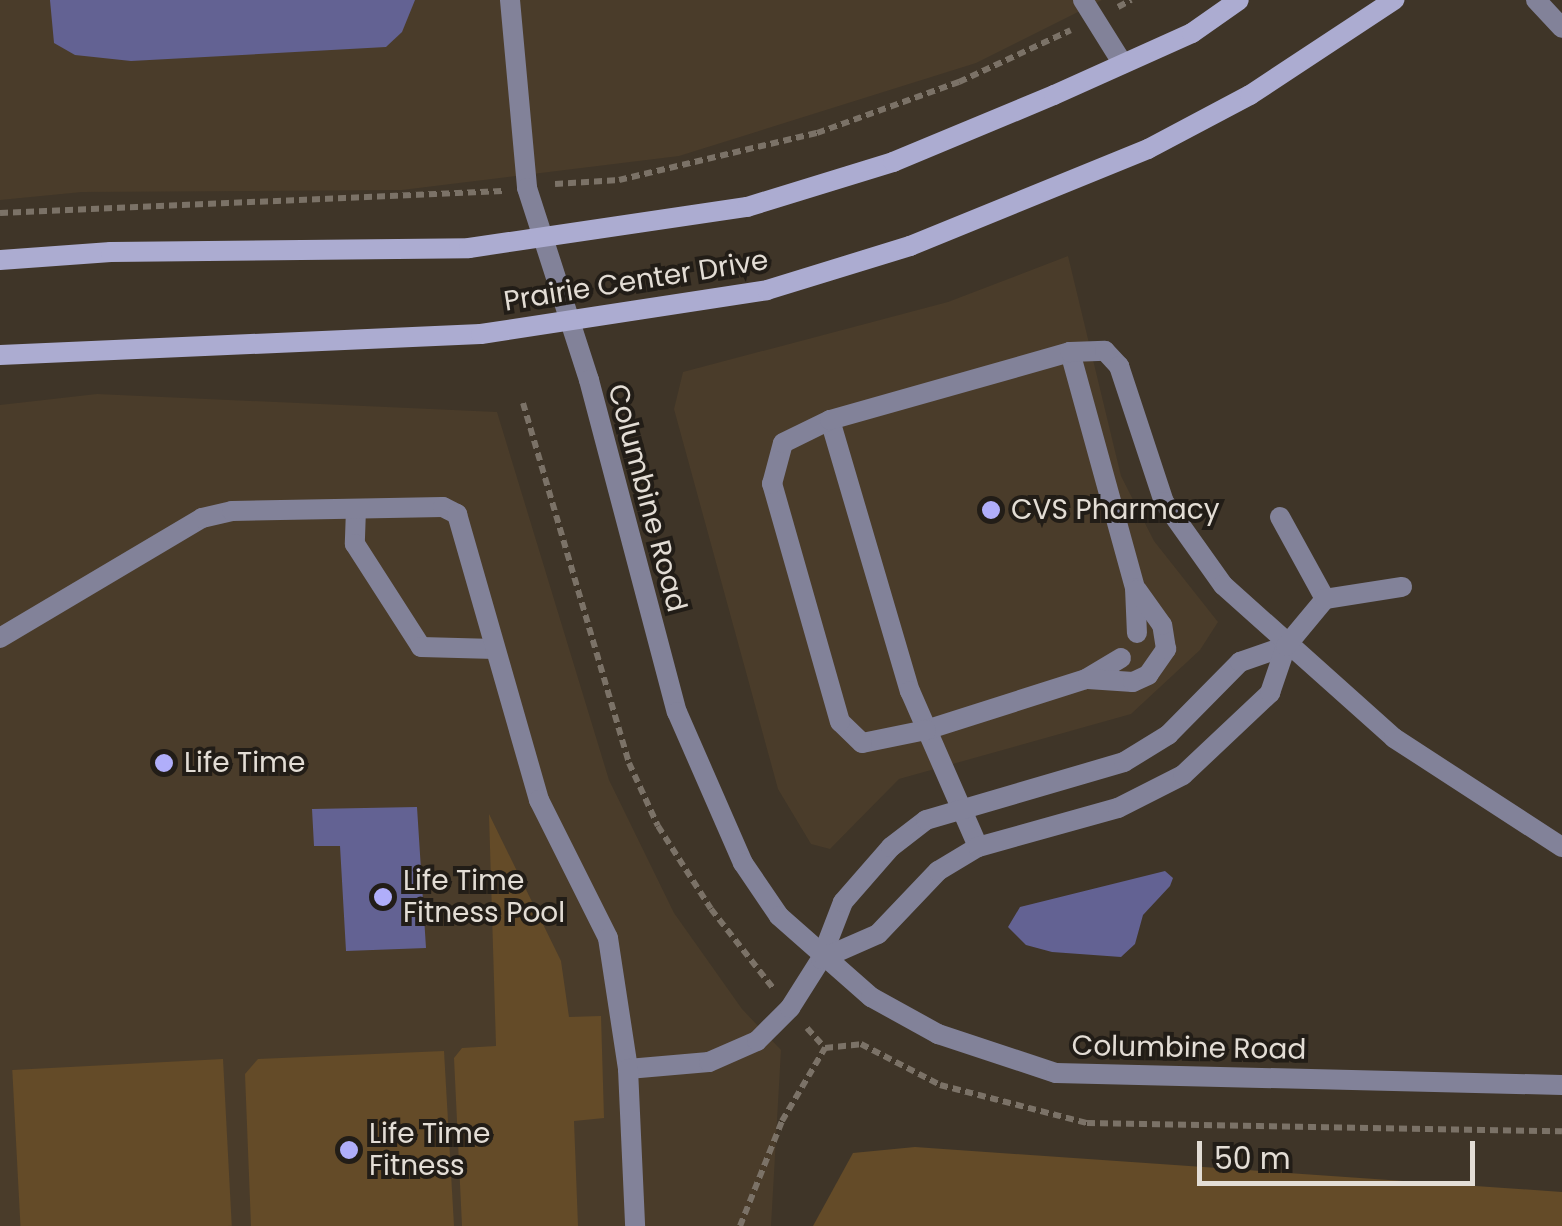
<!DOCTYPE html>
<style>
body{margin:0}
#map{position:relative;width:1562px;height:1226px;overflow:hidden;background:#3f3528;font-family:Poppins,sans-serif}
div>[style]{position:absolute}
.built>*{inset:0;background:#4a3c2a}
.green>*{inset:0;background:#644b28;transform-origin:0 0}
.water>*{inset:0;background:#636293}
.path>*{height:6px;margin-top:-3px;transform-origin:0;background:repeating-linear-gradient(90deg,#7b7267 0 8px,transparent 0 13px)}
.service>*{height:20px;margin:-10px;padding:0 10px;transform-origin:10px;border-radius:10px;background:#828299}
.minor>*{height:20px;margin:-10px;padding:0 10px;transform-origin:10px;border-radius:10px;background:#828299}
.tertiary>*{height:20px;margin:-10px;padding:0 10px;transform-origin:10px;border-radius:10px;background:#828299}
.secondary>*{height:20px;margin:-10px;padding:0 10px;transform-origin:10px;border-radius:10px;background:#acacd1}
.dots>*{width:28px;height:28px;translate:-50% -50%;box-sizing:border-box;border:5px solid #221d17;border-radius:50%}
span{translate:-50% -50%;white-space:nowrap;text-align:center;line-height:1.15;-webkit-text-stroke:8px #221d17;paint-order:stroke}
.street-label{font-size:28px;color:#e3ddd5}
.poi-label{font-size:28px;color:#e3ddd5}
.left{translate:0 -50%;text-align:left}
.scale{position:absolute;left:1197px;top:1141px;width:278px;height:45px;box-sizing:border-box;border:5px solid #e3ddd5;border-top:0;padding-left:12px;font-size:30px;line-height:35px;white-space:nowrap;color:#e3ddd5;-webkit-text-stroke:8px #221d17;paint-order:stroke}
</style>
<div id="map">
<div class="built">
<i style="clip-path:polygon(0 0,1102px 0,976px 63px,679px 156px,402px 190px,82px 192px,0 200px)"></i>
<i style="clip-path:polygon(1068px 256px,1121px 476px,1154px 541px,1218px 622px,1200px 650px,1131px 714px,899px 779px,830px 849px,811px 844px,778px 789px,674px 409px,683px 372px,948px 302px)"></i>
<i style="clip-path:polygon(97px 394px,497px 412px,609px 780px,674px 913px,742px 1009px,781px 1050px,771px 1226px,0 1226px,0 405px)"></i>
</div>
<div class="green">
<i style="clip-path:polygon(489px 814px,561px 961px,569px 1017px,601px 1016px,604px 1118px,574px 1121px,578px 1226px,462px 1226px,454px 1058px,462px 1048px,496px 1046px)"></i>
<i style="clip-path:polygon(444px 1051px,454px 1226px,251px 1226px,245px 1074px,258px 1059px)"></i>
<i style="left:223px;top:1059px;width:167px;height:211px;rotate:87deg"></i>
<i style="clip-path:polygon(915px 1147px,1562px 1192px,1562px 1226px,813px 1226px,853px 1153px)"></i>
</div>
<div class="water">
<i style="clip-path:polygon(50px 0,415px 0,402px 32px,386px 47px,131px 61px,75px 55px,54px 43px)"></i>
<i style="clip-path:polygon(417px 807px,426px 948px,346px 951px,340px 846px,314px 846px,312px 809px)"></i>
<i style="clip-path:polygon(1165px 871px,1173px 878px,1170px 886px,1143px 915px,1135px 944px,1121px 957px,1052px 952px,1026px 945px,1008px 927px,1020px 907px)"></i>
</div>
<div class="path">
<i style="left:1118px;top:7px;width:15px;rotate:-28deg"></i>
<i style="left:555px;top:184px;width:64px;rotate:-3.6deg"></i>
<i style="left:619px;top:180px;width:204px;rotate:-13.4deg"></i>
<i style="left:817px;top:133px;width:151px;rotate:-19.8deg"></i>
<i style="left:959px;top:82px;width:123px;rotate:-24.9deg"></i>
<i style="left:0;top:213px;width:503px;rotate:-2.5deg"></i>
<i style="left:523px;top:403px;width:375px;rotate:73.6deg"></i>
<i style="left:629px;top:763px;width:69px;rotate:65.3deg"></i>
<i style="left:658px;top:826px;width:98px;rotate:57.4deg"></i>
<i style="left:711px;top:909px;width:100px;rotate:51.9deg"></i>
<i style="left:807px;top:1028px;width:27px;rotate:48deg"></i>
<i style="left:740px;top:1226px;width:113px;rotate:-68.2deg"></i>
<i style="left:782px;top:1121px;width:85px;rotate:-59.5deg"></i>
<i style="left:825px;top:1048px;width:36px;rotate:-6deg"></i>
<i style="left:861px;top:1044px;width:89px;rotate:27.4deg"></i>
<i style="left:940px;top:1085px;width:152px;rotate:14.5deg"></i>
<i style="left:1087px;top:1123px;width:475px;rotate:1deg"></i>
</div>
<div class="service">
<i style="left:1083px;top:0;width:75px;rotate:58deg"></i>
<i style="left:1070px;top:352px;width:245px;rotate:74.6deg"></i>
<i style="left:1135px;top:588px;width:45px;rotate:87.5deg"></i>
<i style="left:830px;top:420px;width:283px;rotate:73.6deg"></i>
<i style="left:910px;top:691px;width:170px;rotate:66.4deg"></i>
<i style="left:356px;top:509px;width:35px;rotate:92deg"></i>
<i style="left:355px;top:544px;width:122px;rotate:57.3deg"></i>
<i style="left:421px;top:647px;width:74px;rotate:1.5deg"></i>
<i style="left:1280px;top:517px;width:94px;rotate:61.2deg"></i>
<i style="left:0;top:638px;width:235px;rotate:-30.7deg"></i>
<i style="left:202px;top:518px;width:31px;rotate:-13deg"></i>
<i style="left:232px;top:511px;width:211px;rotate:-1.1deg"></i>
<i style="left:443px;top:507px;width:16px;rotate:27deg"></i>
<i style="left:457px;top:514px;width:298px;rotate:74deg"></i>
<i style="left:539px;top:800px;width:154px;rotate:63.4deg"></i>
<i style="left:608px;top:938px;width:133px;rotate:81.3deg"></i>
<i style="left:628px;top:1069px;width:81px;rotate:-4.9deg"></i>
<i style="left:709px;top:1062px;width:52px;rotate:-23.6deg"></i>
<i style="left:757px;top:1041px;width:47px;rotate:-45deg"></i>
<i style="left:790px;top:1008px;width:58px;rotate:-57.7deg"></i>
<i style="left:821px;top:959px;width:61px;rotate:-68.9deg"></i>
<i style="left:843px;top:902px;width:73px;rotate:-48.9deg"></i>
<i style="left:891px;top:847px;width:44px;rotate:-37.6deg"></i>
<i style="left:926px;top:820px;width:206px;rotate:-16.3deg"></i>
<i style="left:1124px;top:762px;width:52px;rotate:-31.5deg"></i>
<i style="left:1168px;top:735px;width:103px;rotate:-45.4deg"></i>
<i style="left:1240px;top:662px;width:49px;rotate:-19.2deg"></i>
<i style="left:1121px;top:658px;width:41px;rotate:149deg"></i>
<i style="left:1086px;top:679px;width:168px;rotate:162.3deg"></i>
<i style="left:926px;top:730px;width:65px;rotate:168.5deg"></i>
<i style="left:862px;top:743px;width:30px;rotate:-136deg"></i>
<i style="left:840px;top:722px;width:248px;rotate:-105.9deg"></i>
<i style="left:772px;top:484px;width:42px;rotate:-75deg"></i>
<i style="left:783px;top:443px;width:52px;rotate:-26.1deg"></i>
<i style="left:830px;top:420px;width:249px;rotate:-15.8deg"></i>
<i style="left:1070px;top:352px;width:35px;rotate:-2deg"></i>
<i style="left:1105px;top:351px;width:21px;rotate:47deg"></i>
<i style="left:1119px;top:366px;width:143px;rotate:71.7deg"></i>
<i style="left:1164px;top:502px;width:102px;rotate:54.6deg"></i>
<i style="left:1223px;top:585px;width:229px;rotate:41.8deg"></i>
<i style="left:1394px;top:738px;width:200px;rotate:33deg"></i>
<i style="left:1088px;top:679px;width:45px;rotate:3.8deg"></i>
<i style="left:1133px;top:682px;width:17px;rotate:-25deg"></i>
<i style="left:1148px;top:675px;width:32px;rotate:-55deg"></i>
<i style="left:1166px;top:649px;width:24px;rotate:-99deg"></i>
<i style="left:1162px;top:625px;width:43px;rotate:-125.5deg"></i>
<i style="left:821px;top:959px;width:62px;rotate:-23.7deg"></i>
<i style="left:878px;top:934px;width:87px;rotate:-46.4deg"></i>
<i style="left:938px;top:871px;width:47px;rotate:-31deg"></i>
<i style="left:978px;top:847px;width:145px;rotate:-15.6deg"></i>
<i style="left:1118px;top:808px;width:73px;rotate:-26.9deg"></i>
<i style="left:1183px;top:775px;width:120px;rotate:-43.3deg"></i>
<i style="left:1270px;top:693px;width:50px;rotate:-71.2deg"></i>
<i style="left:1286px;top:646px;width:61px;rotate:-50.3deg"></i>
<i style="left:1325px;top:599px;width:78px;rotate:-8.9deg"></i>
<i style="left:628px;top:1069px;width:157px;rotate:87.4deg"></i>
</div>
<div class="minor">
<i style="left:1536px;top:0;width:38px;rotate:47deg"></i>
</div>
<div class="tertiary">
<i style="left:510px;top:0;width:189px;rotate:84.8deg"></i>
<i style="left:527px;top:188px;width:202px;rotate:72.1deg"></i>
<i style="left:589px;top:380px;width:343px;rotate:75.2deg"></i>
<i style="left:677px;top:712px;width:165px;rotate:66.4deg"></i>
<i style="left:743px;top:863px;width:64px;rotate:55.8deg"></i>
<i style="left:779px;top:916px;width:123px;rotate:41.4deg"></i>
<i style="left:871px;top:997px;width:77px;rotate:28.9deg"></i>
<i style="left:938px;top:1034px;width:124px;rotate:18.3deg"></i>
<i style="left:1056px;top:1073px;width:506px;rotate:1.36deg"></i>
</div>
<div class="secondary">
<i style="left:0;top:260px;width:111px;rotate:-4.1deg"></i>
<i style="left:111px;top:252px;width:358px;rotate:-0.6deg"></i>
<i style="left:469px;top:248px;width:281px;rotate:-8.4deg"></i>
<i style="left:747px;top:207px;width:153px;rotate:-17.1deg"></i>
<i style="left:893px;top:162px;width:174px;rotate:-22.6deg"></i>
<i style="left:1054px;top:95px;width:151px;rotate:-24.2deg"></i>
<i style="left:1192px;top:33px;width:57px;rotate:-35.1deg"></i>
<i style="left:0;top:355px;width:481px;rotate:-2.5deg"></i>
<i style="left:481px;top:334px;width:289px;rotate:-8.7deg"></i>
<i style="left:767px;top:290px;width:150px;rotate:-17.1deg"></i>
<i style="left:910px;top:246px;width:257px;rotate:-22.2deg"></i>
<i style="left:1148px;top:149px;width:115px;rotate:-27.9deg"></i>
<i style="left:1250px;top:95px;width:173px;rotate:-33.4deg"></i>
</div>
<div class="dots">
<i style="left:991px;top:510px;background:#b0aefa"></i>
<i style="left:164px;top:763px;background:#b0aefa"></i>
<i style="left:383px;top:897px;background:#b0aefa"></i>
<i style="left:349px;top:1150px;background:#b0aefa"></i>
</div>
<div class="street-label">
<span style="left:636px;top:281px;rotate:-9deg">Prairie Center Drive</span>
<span style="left:647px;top:498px;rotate:75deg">Columbine Road</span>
<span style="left:1189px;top:1048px;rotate:1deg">Columbine Road</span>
</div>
<div class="poi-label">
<span class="left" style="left:1011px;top:510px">CVS Pharmacy</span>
<span class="left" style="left:184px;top:763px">Life Time</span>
<span class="left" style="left:403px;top:897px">Life Time<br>Fitness Pool</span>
<span class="left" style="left:369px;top:1150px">Life Time<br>Fitness</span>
</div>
<div class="scale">50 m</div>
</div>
